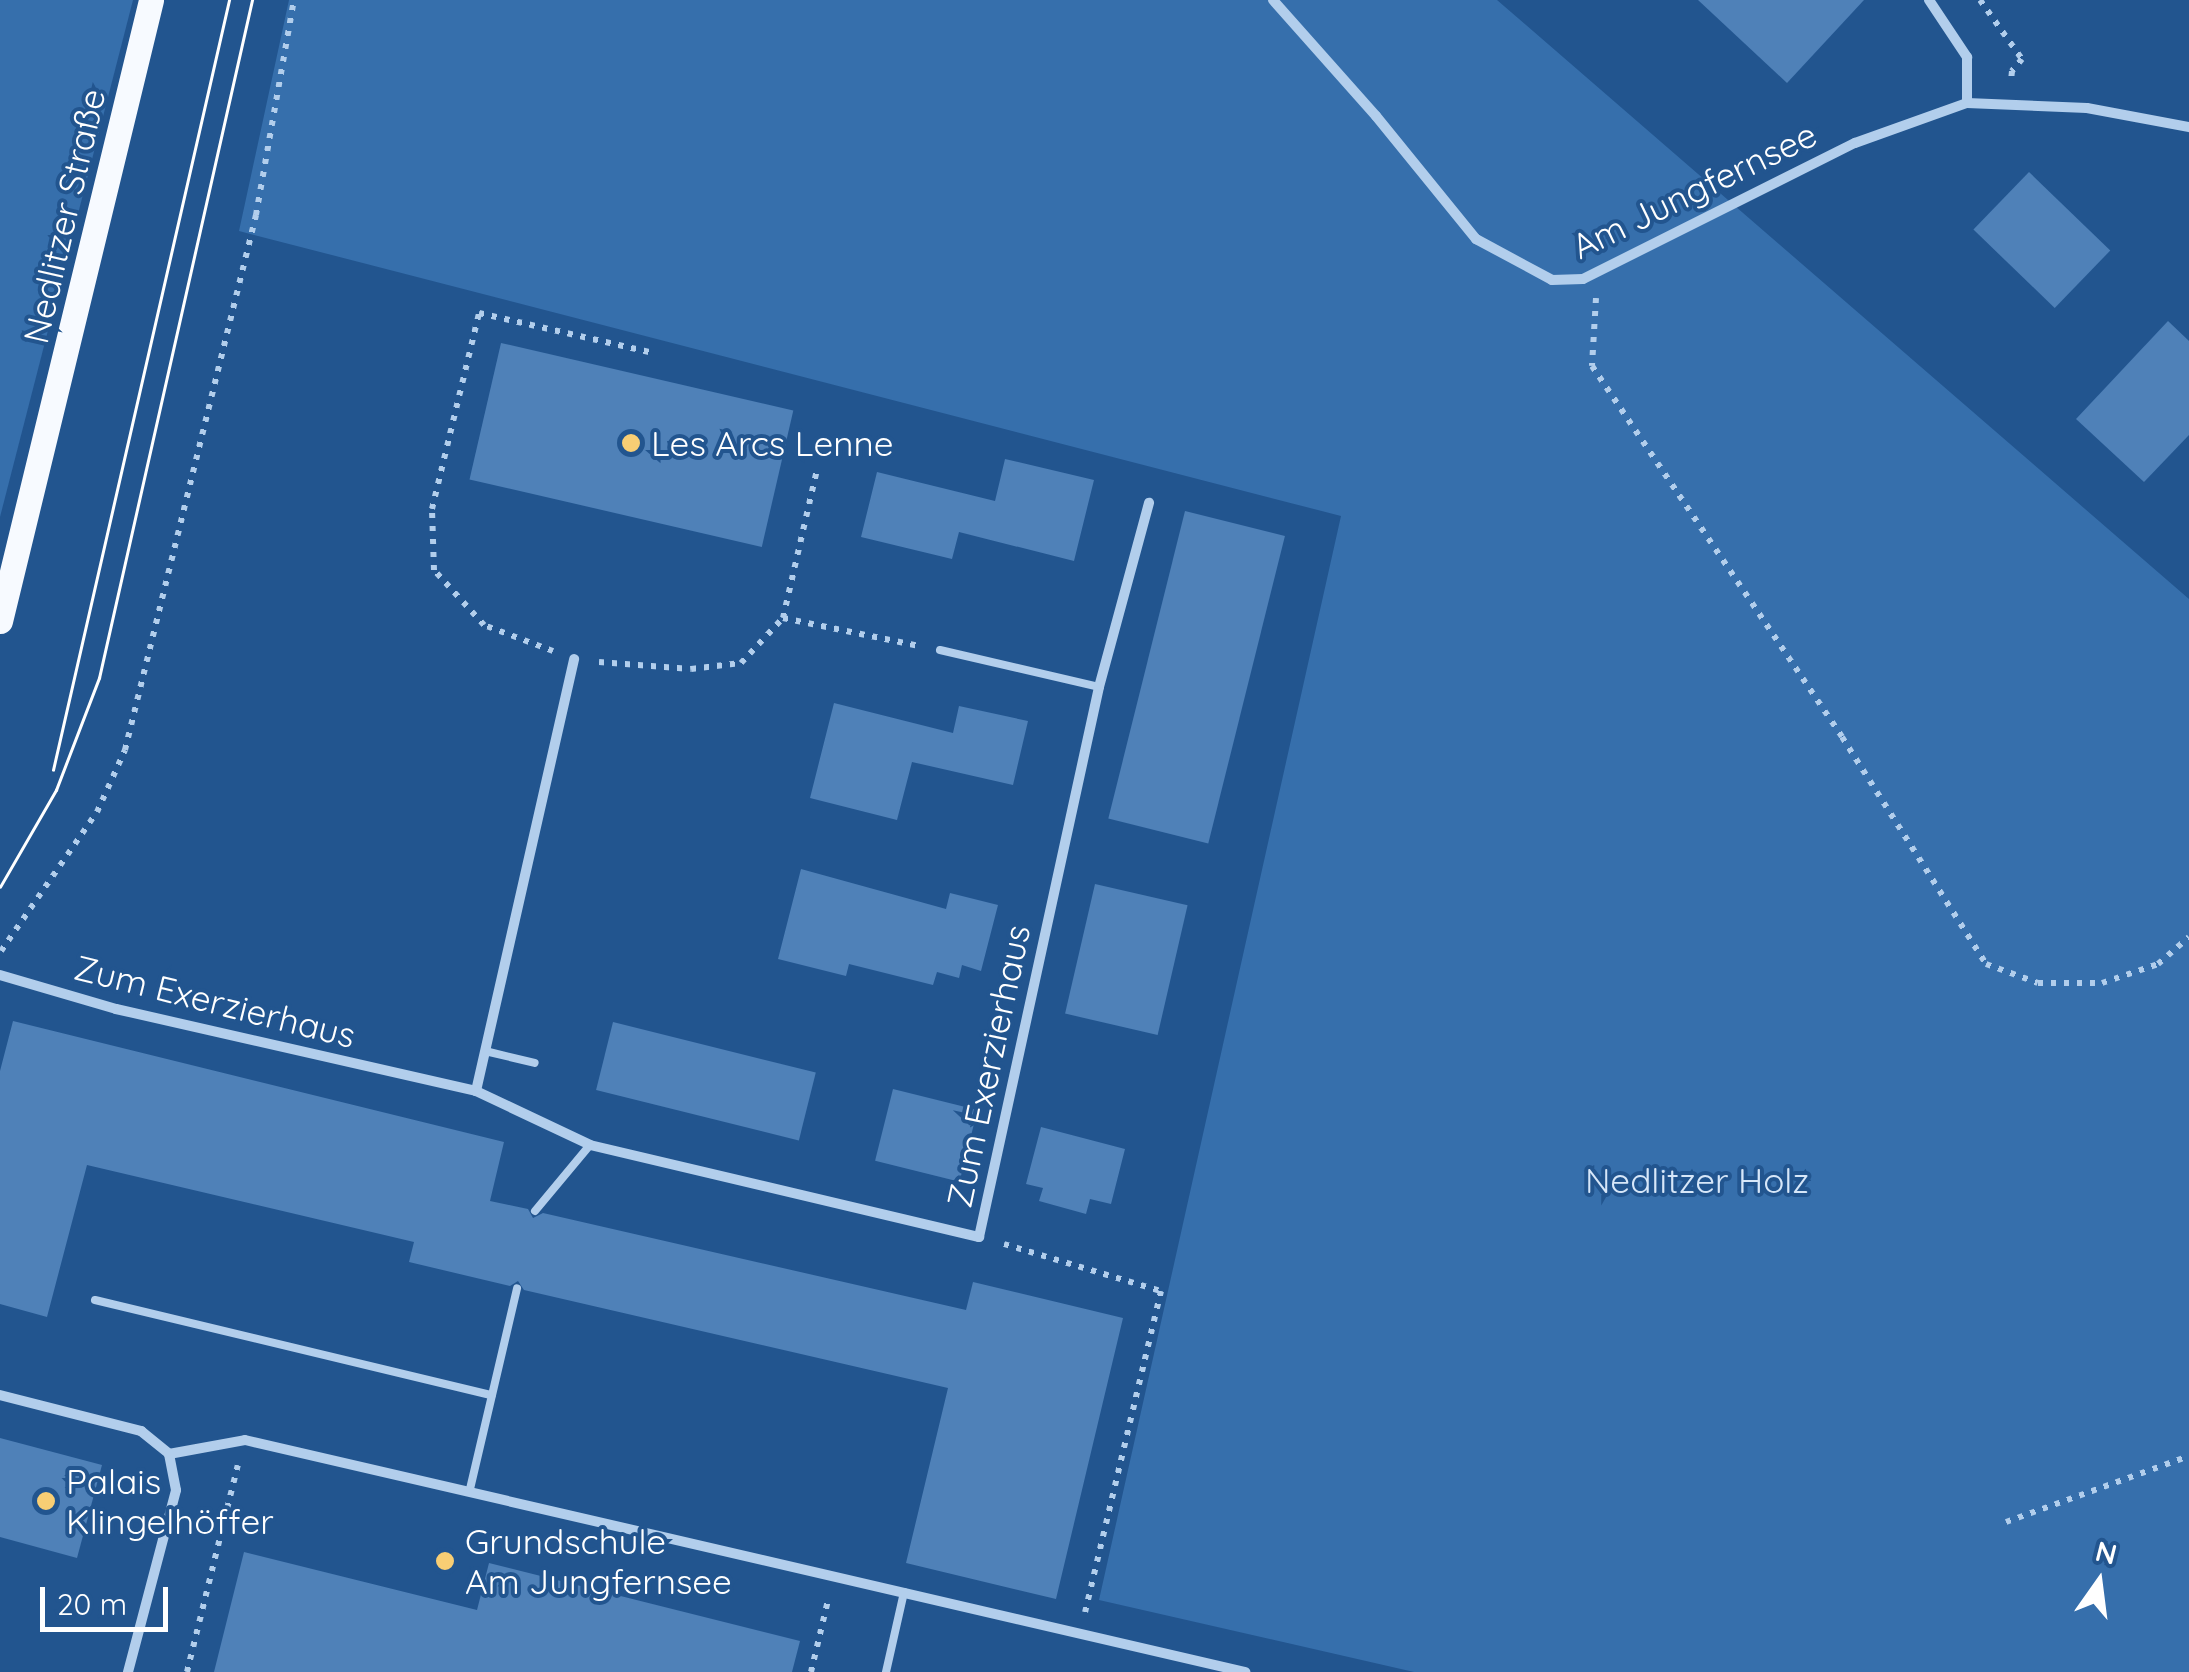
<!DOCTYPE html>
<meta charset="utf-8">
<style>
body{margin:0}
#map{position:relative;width:2189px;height:1672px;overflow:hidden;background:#22558f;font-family:Quicksand,sans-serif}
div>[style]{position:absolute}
.green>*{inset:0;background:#366fac}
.building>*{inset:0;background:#4f81b8;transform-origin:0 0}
.path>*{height:6px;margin-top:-3px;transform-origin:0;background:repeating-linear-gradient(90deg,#b2ceec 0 5px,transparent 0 13px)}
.lane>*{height:8px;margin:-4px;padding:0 4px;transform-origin:4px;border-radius:4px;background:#b2ceec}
.street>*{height:10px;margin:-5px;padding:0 5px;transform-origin:5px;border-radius:5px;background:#b2ceec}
.primary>*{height:25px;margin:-12.5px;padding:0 12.5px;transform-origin:12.5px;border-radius:12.5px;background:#f7faff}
.tram>*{height:2.5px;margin:-1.25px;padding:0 1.25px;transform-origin:1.25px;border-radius:1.25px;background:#fff}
.dots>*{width:28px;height:28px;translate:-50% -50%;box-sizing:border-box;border:5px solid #22558f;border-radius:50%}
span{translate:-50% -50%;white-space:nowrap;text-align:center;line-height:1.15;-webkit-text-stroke:8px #22558f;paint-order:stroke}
.street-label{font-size:35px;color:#fff}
.poi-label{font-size:35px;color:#fff}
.left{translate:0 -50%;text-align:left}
.park-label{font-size:35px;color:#d7e7f9}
.north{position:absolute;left:2049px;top:1532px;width:100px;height:100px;-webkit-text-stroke:8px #22558f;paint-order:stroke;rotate:14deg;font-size:28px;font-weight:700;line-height:40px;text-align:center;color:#fff}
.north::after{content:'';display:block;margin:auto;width:35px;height:45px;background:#fff;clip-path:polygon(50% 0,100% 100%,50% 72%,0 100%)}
.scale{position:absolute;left:40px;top:1587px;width:128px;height:45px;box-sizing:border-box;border:5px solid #fff;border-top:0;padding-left:12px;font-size:30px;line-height:35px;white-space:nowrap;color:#fff;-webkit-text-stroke:8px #22558f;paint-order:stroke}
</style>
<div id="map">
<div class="green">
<i style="clip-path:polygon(0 0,133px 0,0 517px)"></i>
<i style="clip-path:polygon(289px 0,1497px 0,2189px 599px,2189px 1672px,1414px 1672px,1099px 1600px,1341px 516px,239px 231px)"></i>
</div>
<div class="building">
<i style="clip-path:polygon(1698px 0,1864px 0,1787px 83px)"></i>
<i style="left:2029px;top:172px;width:113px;height:80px;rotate:44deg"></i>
<i style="clip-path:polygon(2168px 321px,2189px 341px,2189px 435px,2144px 482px,2076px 419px)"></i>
<i style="left:501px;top:343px;width:300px;height:140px;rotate:13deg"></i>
<i style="clip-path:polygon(1005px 459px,1094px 480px,1074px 561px,959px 532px,952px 559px,861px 537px,877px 472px,995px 501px)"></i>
<i style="left:1185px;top:511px;width:103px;height:317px;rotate:14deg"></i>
<i style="clip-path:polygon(834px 703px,953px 733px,959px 706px,1028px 721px,1013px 785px,912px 762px,897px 820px,810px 798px)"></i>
<i style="clip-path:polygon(801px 869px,946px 909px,950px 893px,998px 905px,981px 971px,962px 965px,959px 978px,937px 972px,933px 985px,849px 964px,846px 976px,778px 959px)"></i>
<i style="left:1095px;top:884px;width:95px;height:133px;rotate:13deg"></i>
<i style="clip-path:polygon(13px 1021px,504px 1142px,490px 1201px,528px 1209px,533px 1218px,543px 1213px,966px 1310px,973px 1282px,1123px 1318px,1056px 1599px,906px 1563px,948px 1388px,524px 1290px,518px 1281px,510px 1286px,409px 1262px,414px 1242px,87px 1165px,47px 1317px,0 1304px,0 1071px)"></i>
<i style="left:613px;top:1022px;width:209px;height:70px;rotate:14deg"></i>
<i style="left:893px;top:1089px;width:87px;height:74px;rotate:14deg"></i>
<i style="clip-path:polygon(1041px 1127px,1125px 1149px,1111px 1204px,1090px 1199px,1086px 1214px,1039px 1201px,1043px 1188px,1026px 1184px)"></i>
<i style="clip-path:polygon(0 1438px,102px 1465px,77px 1558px,0 1537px)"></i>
<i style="clip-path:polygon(244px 1552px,477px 1610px,489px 1563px,800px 1641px,792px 1672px,214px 1672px)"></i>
</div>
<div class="path">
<i style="left:1980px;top:0;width:72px;rotate:54.6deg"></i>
<i style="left:2022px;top:59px;width:16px;rotate:130deg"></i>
<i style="left:2012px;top:71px;width:10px;rotate:96deg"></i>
<i style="left:1596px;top:298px;width:68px;rotate:93.4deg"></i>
<i style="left:1592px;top:366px;width:447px;rotate:56deg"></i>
<i style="left:1842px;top:737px;width:269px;rotate:57.6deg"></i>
<i style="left:1986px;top:964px;width:55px;rotate:20.1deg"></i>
<i style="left:2038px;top:983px;width:64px"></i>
<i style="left:2102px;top:983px;width:59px;rotate:-18.7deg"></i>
<i style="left:2158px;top:964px;width:41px;rotate:-41.1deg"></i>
<i style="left:783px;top:618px;width:139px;rotate:11.6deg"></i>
<i style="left:553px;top:651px;width:74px;rotate:-159.4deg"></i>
<i style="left:484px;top:625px;width:74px;rotate:-132.3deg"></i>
<i style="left:434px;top:570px;width:61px;rotate:-91.9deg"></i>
<i style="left:432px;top:509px;width:202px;rotate:-76.5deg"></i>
<i style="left:479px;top:313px;width:179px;rotate:12.9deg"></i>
<i style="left:599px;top:662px;width:92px;rotate:4.4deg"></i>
<i style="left:691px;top:669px;width:50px;rotate:-6.8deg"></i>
<i style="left:741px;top:663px;width:62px;rotate:-47deg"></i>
<i style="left:783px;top:618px;width:152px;rotate:-77.1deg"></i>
<i style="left:1px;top:951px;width:169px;rotate:-55.4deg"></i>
<i style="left:97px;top:812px;width:68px;rotate:-65.7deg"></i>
<i style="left:125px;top:750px;width:551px;rotate:-76.24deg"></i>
<i style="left:256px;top:215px;width:218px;rotate:-80deg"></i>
<i style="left:1004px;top:1244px;width:164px;rotate:16.7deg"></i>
<i style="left:1161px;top:1291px;width:330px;rotate:103.3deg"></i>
<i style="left:2006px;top:1522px;width:195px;rotate:-19.8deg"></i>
<i style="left:187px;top:1672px;width:213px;rotate:-76.2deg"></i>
<i style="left:811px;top:1672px;width:74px;rotate:-76.7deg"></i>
</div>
<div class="lane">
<i style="left:940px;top:650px;width:163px;rotate:13.1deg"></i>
<i style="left:485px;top:1051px;width:51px;rotate:13.5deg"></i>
<i style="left:535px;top:1211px;width:86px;rotate:-50.2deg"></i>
<i style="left:95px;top:1300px;width:408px;rotate:13.5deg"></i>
<i style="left:470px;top:1489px;width:206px;rotate:-76.8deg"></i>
<i style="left:886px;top:1672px;width:82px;rotate:-77.3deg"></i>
</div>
<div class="street">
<i style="left:1273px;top:0;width:155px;rotate:48.4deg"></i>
<i style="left:1376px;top:116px;width:159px;rotate:50.9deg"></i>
<i style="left:1476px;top:239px;width:86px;rotate:28.3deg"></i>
<i style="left:1552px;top:280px;width:31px;rotate:-2deg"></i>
<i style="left:1583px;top:279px;width:304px;rotate:-26.6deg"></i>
<i style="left:1855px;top:143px;width:119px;rotate:-19.7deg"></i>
<i style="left:1967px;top:103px;width:120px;rotate:2.4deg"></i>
<i style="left:2087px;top:108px;width:104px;rotate:10.6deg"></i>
<i style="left:1929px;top:0;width:69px;rotate:56.3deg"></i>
<i style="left:1967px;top:57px;width:46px;rotate:90deg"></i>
<i style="left:0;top:975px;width:121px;rotate:16.3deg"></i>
<i style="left:116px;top:1009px;width:369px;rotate:12.8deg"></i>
<i style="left:476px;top:1091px;width:126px;rotate:25.3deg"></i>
<i style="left:590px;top:1145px;width:400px;rotate:13.3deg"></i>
<i style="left:979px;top:1237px;width:563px;rotate:-77.69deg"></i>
<i style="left:1099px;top:687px;width:191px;rotate:-74.8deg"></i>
<i style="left:476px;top:1091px;width:443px;rotate:-77.2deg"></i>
<i style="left:0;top:1395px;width:146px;rotate:14.3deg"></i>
<i style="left:141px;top:1431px;width:36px;rotate:39deg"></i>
<i style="left:169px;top:1454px;width:77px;rotate:-10.4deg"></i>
<i style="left:245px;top:1440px;width:1027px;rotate:13.06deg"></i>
<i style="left:128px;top:1672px;width:188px;rotate:-75.2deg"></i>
<i style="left:176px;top:1490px;width:37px;rotate:-101deg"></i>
</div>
<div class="primary">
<i style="left:0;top:621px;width:639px;rotate:-76.33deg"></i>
</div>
<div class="tram">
<i style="left:53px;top:770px;width:790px;rotate:-77.12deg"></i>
<i style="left:0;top:887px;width:112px;rotate:-60deg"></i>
<i style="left:56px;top:790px;width:120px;rotate:-69deg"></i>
<i style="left:99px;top:678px;width:695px;rotate:-77.28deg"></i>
</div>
<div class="dots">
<i style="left:631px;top:443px;background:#f8ce74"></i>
<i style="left:46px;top:1501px;background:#f8ce74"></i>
<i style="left:445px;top:1561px;background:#f8ce74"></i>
</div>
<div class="street-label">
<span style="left:1694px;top:190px;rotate:-26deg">Am Jungfernsee</span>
<span style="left:64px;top:216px;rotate:-77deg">Nedlitzer Straße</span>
<span style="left:215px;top:1001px;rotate:14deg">Zum Exerzierhaus</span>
<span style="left:988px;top:1066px;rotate:-78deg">Zum Exerzierhaus</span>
</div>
<div class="poi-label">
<span class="left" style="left:651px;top:443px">Les Arcs Lenne</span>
<span class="left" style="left:66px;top:1501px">Palais<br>Klingelhöffer</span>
<span class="left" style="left:465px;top:1561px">Grundschule<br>Am Jungfernsee</span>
</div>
<div class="park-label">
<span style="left:1697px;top:1180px">Nedlitzer Holz</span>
</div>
<div class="north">N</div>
<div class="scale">20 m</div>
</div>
